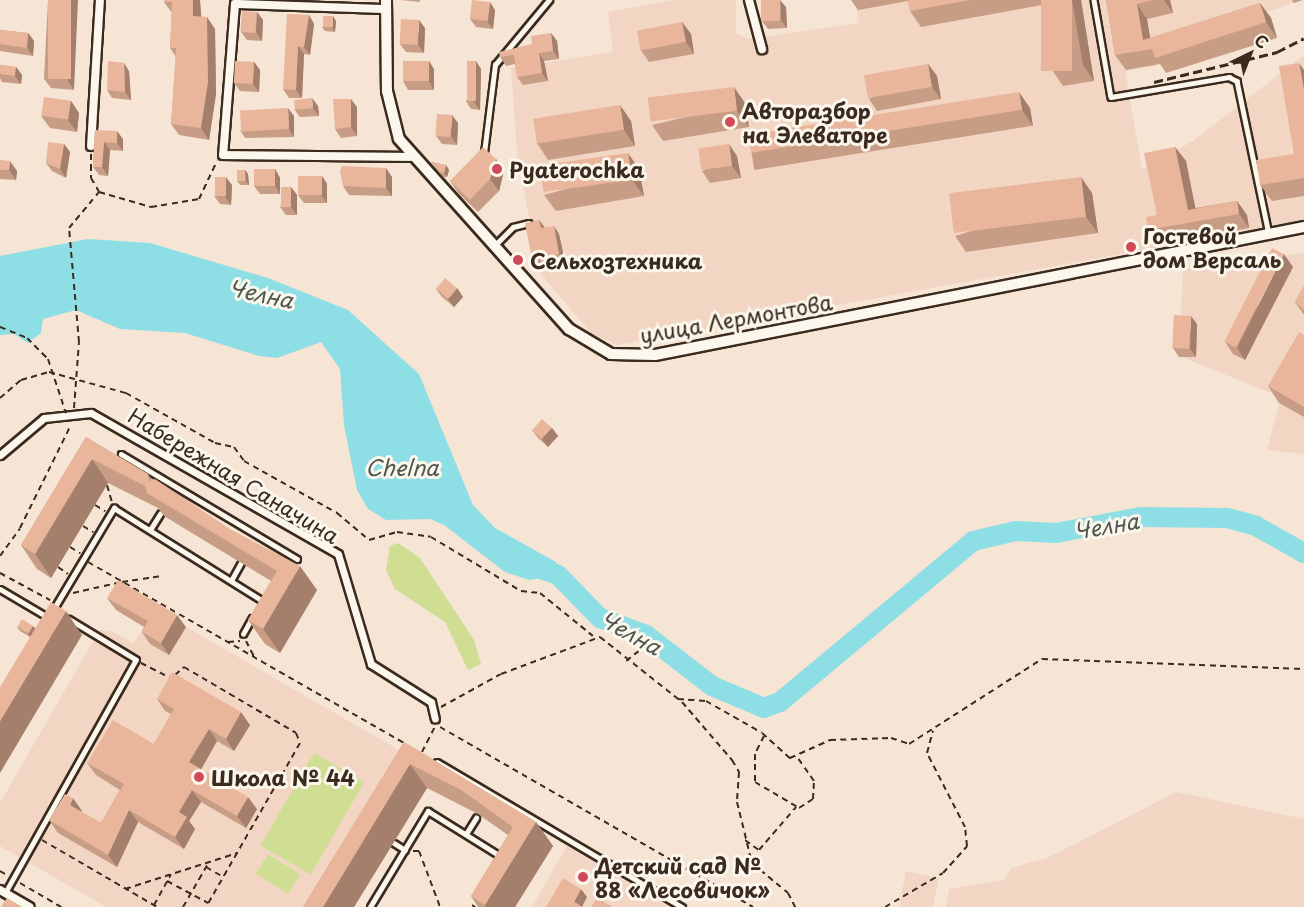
<!DOCTYPE html>
<meta charset="utf-8">
<style>
body{margin:0}
#map{position:relative;width:1304px;height:907px;overflow:hidden;background:#f6e4d4;font-family:"Playpen Sans",sans-serif}
div>[style]{position:absolute}
.built>*{inset:0;background:#f2d6c3}
.green>*{inset:0;background:#cfde92;transform-origin:0 0}
.water>*{inset:0;background:#8ddee5}
.river>*{height:20px;margin:-10px;padding:0 10px;transform-origin:10px;border-radius:10px;background:#8ddee5}
.path>*{height:2px;margin-top:-1px;transform-origin:0;background:repeating-linear-gradient(90deg,#3b2a1e 0 6px,transparent 0 10.5px)}
.roads{filter:drop-shadow(2px 0 #3b2a1e) drop-shadow(-2px 0 #3b2a1e) drop-shadow(0 2px #3b2a1e) drop-shadow(0 -2px #3b2a1e)}
.service>*{height:4.5px;margin:-2.25px;padding:0 2.25px;transform-origin:2.25px;border-radius:2.25px;background:#fbf7ec}
.pedestrian>*{height:7px;margin:-3.5px;padding:0 3.5px;transform-origin:3.5px;border-radius:3.5px;background:#fbf7ec}
.minor>*{height:8px;margin:-4px;padding:0 4px;transform-origin:4px;border-radius:4px;background:#fbf7ec}
.tertiary>*{height:10px;margin:-5px;padding:0 5px;transform-origin:5px;border-radius:5px;background:#fbf7ec}
.rail>*{height:3px;margin-top:-1.5px;transform-origin:0;background:repeating-linear-gradient(90deg,#3b2a1e 0 9px,transparent 0 13.5px)}
.path-bridge>*{height:2px;margin-top:-1px;transform-origin:0;background:repeating-linear-gradient(90deg,#3b2a1e 0 6px,transparent 0 10.5px)}
.wall>*{inset:0;background:#c89d85;transform-origin:0 0}
.shaded-wall>*{inset:0;background:#a37f6c}
.building>*{inset:0;background:#e9b69b;transform-origin:0 0}
.dots>*{width:16px;height:16px;translate:-50% -50%;box-sizing:border-box;border:3px solid #fbf7ec;border-radius:50%}
span{translate:-50% -50%;white-space:nowrap;text-align:center;line-height:1.15;-webkit-text-stroke:6px #fbf7ec;paint-order:stroke}
.poi-label{font-size:21px;color:#3b2a1e;font-weight:700}
.left{translate:0 -50%;text-align:left}
.street-label{font-size:21px;color:#3b2a1e}
.water-label{font-size:22px;color:#505750;font-style:italic}
.north{position:absolute;left:1220px;top:24px;width:60px;height:60px;-webkit-text-stroke:4px #fbf7ec;paint-order:stroke;rotate:43deg;font-size:16px;font-weight:700;line-height:24px;text-align:center;color:#3b2a1e}
.north::after{content:'';display:block;margin:auto;width:21px;height:27px;background:#3b2a1e;clip-path:polygon(50% 0,100% 100%,50% 72%,0 100%)}
</style>
<div id="map">
<div class="built">
<i style="clip-path:polygon(674px 0,736px 0,736px 33px,748px 39px,859px 23px,855px 0,1301px 0,1155px 53px,1156px 66px,1125px 71px,1142px 169px,1193px 141px,1304px 55px,1304px 221px,617px 345px,591px 333px,539px 272px,517px 152px,511px 68px,613px 52px,608px 12px)"></i>
<i style="clip-path:polygon(1304px 253px,1304px 454px,1267px 450px,1281px 397px,1179px 356px,1183px 269px)"></i>
<i style="clip-path:polygon(155px 609px,399px 750px,307px 907px,106px 907px,0 846px,0 803px,96px 636px,100px 630px,113px 632px,134px 643px)"></i>
<i style="clip-path:polygon(1177px 792px,1304px 819px,1304px 907px,946px 907px,949px 889px,1004px 880px,1011px 868px,1047px 858px)"></i>
<i style="clip-path:polygon(567px 846px,668px 907px,532px 907px)"></i>
<i style="clip-path:polygon(906px 871px,939px 878px,933px 907px,899px 907px)"></i>
</div>
<div class="green">
<i style="clip-path:polygon(398px 543px,420px 558px,474px 640px,481px 664px,468px 670px,445px 622px,395px 589px,386px 570px,390px 546px)"></i>
<i style="left:314px;top:753px;width:58px;height:107px;rotate:30deg"></i>
<i style="left:268px;top:854px;width:38px;height:23px;rotate:32deg"></i>
</div>
<div class="water">
<i style="clip-path:polygon(88px 239px,150px 243px,268px 278px,348px 310px,419px 374px,473px 505px,495px 528px,556px 562px,558px 575px,529px 580px,505px 572px,444px 525px,430px 519px,386px 520px,368px 509px,357px 490px,344px 425px,340px 369px,321px 342px,277px 358px,259px 356px,185px 333px,120px 329px,76px 310px,43px 319px,41px 333px,28px 343px,14px 334px,0 335px,0 256px)"></i>
</div>
<div class="river">
<i style="left:535px;top:567px;width:24px;rotate:19deg"></i>
<i style="left:558px;top:575px;width:60px;rotate:45.7deg"></i>
<i style="left:600px;top:618px;width:49px;rotate:20.3deg"></i>
<i style="left:646px;top:635px;width:83px;rotate:37.7deg"></i>
<i style="left:712px;top:686px;width:56px;rotate:22.9deg"></i>
<i style="left:764px;top:708px;width:17px;rotate:-21deg"></i>
<i style="left:780px;top:702px;width:251px;rotate:-39.8deg"></i>
<i style="left:973px;top:541px;width:44px;rotate:-13.1deg"></i>
<i style="left:1016px;top:531px;width:40px;rotate:2.9deg"></i>
<i style="left:1056px;top:533px;width:86px;rotate:-10.7deg"></i>
<i style="left:1141px;top:517px;width:86px;rotate:0.7deg"></i>
<i style="left:1227px;top:518px;width:30px;rotate:15deg"></i>
<i style="left:1256px;top:526px;width:55px;rotate:29.4deg"></i>
</div>
<div class="path">
<i style="left:91px;top:154px;width:24px;rotate:90deg"></i>
<i style="left:91px;top:178px;width:16px;rotate:60deg"></i>
<i style="left:99px;top:192px;width:54px;rotate:16.1deg"></i>
<i style="left:151px;top:207px;width:49px;rotate:-9.5deg"></i>
<i style="left:199px;top:199px;width:42px;rotate:-64.7deg"></i>
<i style="left:0;top:398px;width:28px;rotate:-41deg"></i>
<i style="left:21px;top:380px;width:29px;rotate:-16deg"></i>
<i style="left:49px;top:372px;width:80px;rotate:15.3deg"></i>
<i style="left:126px;top:393px;width:102px;rotate:29.3deg"></i>
<i style="left:215px;top:443px;width:19px;rotate:12deg"></i>
<i style="left:234px;top:447px;width:17px;rotate:54deg"></i>
<i style="left:244px;top:461px;width:107px;rotate:29.2deg"></i>
<i style="left:337px;top:513px;width:42px;rotate:40.2deg"></i>
<i style="left:369px;top:540px;width:29px;rotate:-16deg"></i>
<i style="left:397px;top:532px;width:34px;rotate:8deg"></i>
<i style="left:431px;top:537px;width:105px;rotate:31deg"></i>
<i style="left:521px;top:591px;width:19px;rotate:6deg"></i>
<i style="left:540px;top:593px;width:68px;rotate:39.1deg"></i>
<i style="left:74px;top:408px;width:66px;rotate:-85.7deg"></i>
<i style="left:79px;top:342px;width:114px;rotate:-95deg"></i>
<i style="left:69px;top:228px;width:47px;rotate:-50.2deg"></i>
<i style="left:107px;top:485px;width:19px;rotate:74deg"></i>
<i style="left:95px;top:505px;width:12px;rotate:31deg"></i>
<i style="left:83px;top:526px;width:12px;rotate:31deg"></i>
<i style="left:70px;top:547px;width:12px;rotate:31deg"></i>
<i style="left:0;top:556px;width:34px;rotate:-54deg"></i>
<i style="left:20px;top:528px;width:115px;rotate:-63.7deg"></i>
<i style="left:88px;top:562px;width:366px;rotate:29.8deg"></i>
<i style="left:58px;top:567px;width:12px;rotate:35deg"></i>
<i style="left:0;top:573px;width:57px;rotate:28.4deg"></i>
<i style="left:122px;top:582px;width:40px;rotate:-8.5deg"></i>
<i style="left:73px;top:593px;width:45px;rotate:-12.8deg"></i>
<i style="left:246px;top:641px;width:18px;rotate:63deg"></i>
<i style="left:228px;top:642px;width:12px;rotate:-5deg"></i>
<i style="left:626px;top:661px;width:16px;rotate:-38deg"></i>
<i style="left:141px;top:663px;width:34px;rotate:27deg"></i>
<i style="left:175px;top:675px;width:12px;rotate:-42deg"></i>
<i style="left:184px;top:667px;width:130px;rotate:30.5deg"></i>
<i style="left:296px;top:733px;width:11px;rotate:68deg"></i>
<i style="left:300px;top:743px;width:189px;rotate:119.8deg"></i>
<i style="left:678px;top:699px;width:28px;rotate:4deg"></i>
<i style="left:706px;top:701px;width:64px;rotate:29.7deg"></i>
<i style="left:762px;top:733px;width:38px;rotate:42deg"></i>
<i style="left:790px;top:758px;width:44px;rotate:-24.2deg"></i>
<i style="left:830px;top:740px;width:61px;rotate:-1.9deg"></i>
<i style="left:891px;top:738px;width:19px;rotate:18deg"></i>
<i style="left:909px;top:744px;width:158px;rotate:-32.6deg"></i>
<i style="left:1042px;top:659px;width:262px;rotate:2.2deg"></i>
<i style="left:441px;top:707px;width:68px;rotate:-28.8deg"></i>
<i style="left:501px;top:674px;width:106px;rotate:-20.5deg"></i>
<i style="left:600px;top:637px;width:105px;rotate:38.4deg"></i>
<i style="left:682px;top:702px;width:77px;rotate:49.2deg"></i>
<i style="left:732px;top:760px;width:14px;rotate:60deg"></i>
<i style="left:739px;top:772px;width:30px;rotate:94deg"></i>
<i style="left:737px;top:802px;width:63px;rotate:76.2deg"></i>
<i style="left:752px;top:863px;width:47px;rotate:39.8deg"></i>
<i style="left:788px;top:893px;width:16px;rotate:63deg"></i>
<i style="left:440px;top:727px;width:361px;rotate:29.9deg"></i>
<i style="left:764px;top:736px;width:20px;rotate:117deg"></i>
<i style="left:755px;top:754px;width:28px;rotate:90deg"></i>
<i style="left:755px;top:782px;width:51px;rotate:30.6deg"></i>
<i style="left:799px;top:808px;width:17px;rotate:-33deg"></i>
<i style="left:813px;top:799px;width:18px;rotate:-87deg"></i>
<i style="left:814px;top:781px;width:28px;rotate:-125deg"></i>
<i style="left:422px;top:752px;width:29px;rotate:-63deg"></i>
<i style="left:42px;top:840px;width:133px;rotate:30.2deg"></i>
<i style="left:745px;top:840px;width:17px;rotate:36deg"></i>
<i style="left:759px;top:850px;width:57px;rotate:-49.3deg"></i>
<i style="left:413px;top:851px;width:6px"></i>
<i style="left:419px;top:851px;width:60px;rotate:69.4deg"></i>
<i style="left:206px;top:867px;width:20px;rotate:30deg"></i>
<i style="left:0;top:871px;width:8px;rotate:30deg"></i>
<i style="left:167px;top:881px;width:47px;rotate:28.2deg"></i>
<i style="left:20px;top:883px;width:48px;rotate:30.3deg"></i>
<i style="left:125px;top:889px;width:118px;rotate:-17.8deg"></i>
<i style="left:154px;top:905px;width:35px;rotate:-61deg"></i>
<i style="left:472px;top:905px;width:4px;rotate:34deg"></i>
<i style="left:183px;top:907px;width:52px;rotate:-60deg"></i>
<i style="left:885px;top:907px;width:67px;rotate:-30.4deg"></i>
<i style="left:943px;top:873px;width:36px;rotate:-48deg"></i>
<i style="left:967px;top:846px;width:19px;rotate:-96deg"></i>
<i style="left:965px;top:827px;width:83px;rotate:-117.2deg"></i>
<i style="left:927px;top:753px;width:23px;rotate:-75deg"></i>
</div>
<div class="roads">
<div class="service">
<i style="left:1094px;top:0;width:98px;rotate:80.1deg"></i>
<i style="left:1111px;top:97px;width:120px;rotate:-9.6deg"></i>
<i style="left:1229px;top:77px;width:9px;rotate:27deg"></i>
<i style="left:1237px;top:81px;width:156px;rotate:78.2deg"></i>
<i style="left:484px;top:153px;width:89px;rotate:-82.9deg"></i>
<i style="left:495px;top:65px;width:85px;rotate:-50.3deg"></i>
<i style="left:495px;top:245px;width:25px;rotate:-45deg"></i>
<i style="left:513px;top:227px;width:16px;rotate:-14deg"></i>
<i style="left:121px;top:454px;width:205px;rotate:30.8deg"></i>
<i style="left:150px;top:530px;width:19px;rotate:-58deg"></i>
<i style="left:232px;top:579px;width:18px;rotate:-61deg"></i>
<i style="left:0;top:589px;width:53px;rotate:30.4deg"></i>
<i style="left:53px;top:610px;width:119px;rotate:-59.1deg"></i>
<i style="left:114px;top:508px;width:176px;rotate:32deg"></i>
<i style="left:243px;top:634px;width:18px;rotate:-61deg"></i>
<i style="left:437px;top:762px;width:285px;rotate:30.6deg"></i>
<i style="left:466px;top:834px;width:19px;rotate:-58deg"></i>
<i style="left:394px;top:843px;width:13px;rotate:32deg"></i>
<i style="left:5px;top:893px;width:267px;rotate:-60.7deg"></i>
<i style="left:136px;top:660px;width:79px;rotate:-148.9deg"></i>
<i style="left:370px;top:907px;width:112px;rotate:-58.9deg"></i>
<i style="left:428px;top:811px;width:87px;rotate:31.9deg"></i>
</div>
<div class="pedestrian">
<i style="left:0;top:455px;width:57px;rotate:-40.1deg"></i>
<i style="left:44px;top:418px;width:47px;rotate:-6.1deg"></i>
<i style="left:91px;top:413px;width:284px;rotate:29.7deg"></i>
<i style="left:338px;top:554px;width:115px;rotate:73.3deg"></i>
<i style="left:371px;top:664px;width:71px;rotate:32.3deg"></i>
<i style="left:431px;top:702px;width:17px;rotate:77deg"></i>
</div>
<div class="minor">
<i style="left:749px;top:0;width:51px;rotate:75.1deg"></i>
<i style="left:386px;top:9px;width:151px;rotate:-178.1deg"></i>
<i style="left:235px;top:4px;width:151px;rotate:94.5deg"></i>
<i style="left:223px;top:155px;width:187px;rotate:0.6deg"></i>
<i style="left:91px;top:146px;width:146px;rotate:-86.5deg"></i>
<i style="left:0;top:890px;width:34px;rotate:30deg"></i>
</div>
<div class="tertiary">
<i style="left:386px;top:0;width:91px;rotate:89.4deg"></i>
<i style="left:387px;top:91px;width:49px;rotate:76deg"></i>
<i style="left:399px;top:139px;width:255px;rotate:48.2deg"></i>
<i style="left:569px;top:329px;width:49px;rotate:30.8deg"></i>
<i style="left:611px;top:354px;width:44px;rotate:1.3deg"></i>
<i style="left:655px;top:355px;width:662px;rotate:-11.16deg"></i>
</div>
</div>
<div class="rail">
<i style="left:1154px;top:82px;width:127px;rotate:-13.7deg"></i>
<i style="left:1277px;top:52px;width:30px;rotate:-27deg"></i>
</div>
<div class="path-bridge">
<i style="left:0;top:327px;width:29px;rotate:22deg"></i>
<i style="left:27px;top:338px;width:30px;rotate:45deg"></i>
<i style="left:48px;top:359px;width:57px;rotate:71.6deg"></i>
</div>
<div class="wall">
<i style="clip-path:polygon(48px 0,74px 90px,51px 88px,44px 79px)"></i>
<i style="clip-path:polygon(200px 0,201px 16px,215px 29px,216px 94px,209px 140px,179px 135px,171px 124px,176px 57px,170px 48px,172px 13px,164px 2px)"></i>
<i style="clip-path:polygon(401px 0,420px 0,420px 2px)"></i>
<i style="clip-path:polygon(851px 0,1081px 0,1094px 81px,1063px 86px,1052px 70px,1042px 5px,921px 27px,910px 11px,908px 1px,858px 10px)"></i>
<i style="clip-path:polygon(1106px 0,1170px 0,1173px 13px,1147px 19px,1150px 38px,1260px 3px,1271px 18px,1277px 38px,1166px 73px,1160px 64px,1126px 70px,1115px 55px)"></i>
<i style="clip-path:polygon(1292px 0,1303px 0,1294px 3px)"></i>
<i style="clip-path:polygon(786px 7px,787px 28px,768px 29px,762px 21px)"></i>
<i style="clip-path:polygon(495px 10px,493px 29px,476px 27px,470px 19px)"></i>
<i style="clip-path:polygon(257px 12px,263px 20px,262px 41px,247px 40px,241px 32px)"></i>
<i style="clip-path:polygon(309px 15px,314px 24px,310px 55px,304px 54px,302px 98px,289px 98px,283px 89px)"></i>
<i style="clip-path:polygon(336px 21px,335px 32px,325px 31px,322px 27px)"></i>
<i style="clip-path:polygon(682px 22px,691px 34px,694px 54px,649px 62px,640px 49px)"></i>
<i style="clip-path:polygon(425px 28px,424px 53px,406px 52px,400px 44px)"></i>
<i style="clip-path:polygon(0 30px,28px 33px,34px 41px,33px 56px,0 51px)"></i>
<i style="clip-path:polygon(551px 33px,557px 41px,559px 59px,544px 61px,548px 81px,523px 85px,517px 77px,515px 64px,506px 66px,500px 57px,532px 44px)"></i>
<i style="clip-path:polygon(254px 62px,260px 70px,259px 92px,240px 91px,234px 83px)"></i>
<i style="clip-path:polygon(928px 64px,937px 76px,941px 99px,877px 111px,869px 99px)"></i>
<i style="clip-path:polygon(0 65px,16px 67px,22px 75px,21px 84px,2px 82px,0 78px)"></i>
<i style="clip-path:polygon(434px 69px,434px 90px,408px 90px,403px 81px)"></i>
<i style="clip-path:polygon(481px 69px,480px 110px,471px 109px,466px 101px)"></i>
<i style="clip-path:polygon(1304px 70px,1304px 196px,1272px 201px,1260px 185px,1294px 154px)"></i>
<i style="clip-path:polygon(129px 71px,131px 100px,112px 98px,107px 90px)"></i>
<i style="clip-path:polygon(71px 101px,79px 113px,77px 132px,50px 128px,41px 116px)"></i>
<i style="clip-path:polygon(745px 103px,749px 127px,663px 141px,652px 125px)"></i>
<i style="clip-path:polygon(318px 106px,319px 116px,300px 117px,294px 109px)"></i>
<i style="clip-path:polygon(357px 107px,357px 136px,341px 138px,335px 129px)"></i>
<i style="left:1030px;top:108px;width:18px;height:282px;rotate:81deg"></i>
<i style="clip-path:polygon(294px 116px,294px 137px,245px 138px,240px 130px)"></i>
<i style="clip-path:polygon(631px 121px,635px 146px,548px 160px,537px 143px)"></i>
<i style="clip-path:polygon(458px 123px,457px 145px,442px 144px,436px 136px)"></i>
<i style="clip-path:polygon(95px 130px,123px 139px,123px 151px,110px 150px,108px 176px,99px 175px,93px 167px)"></i>
<i style="clip-path:polygon(64px 144px,70px 152px,66px 178px,52px 171px,46px 163px)"></i>
<i style="clip-path:polygon(1175px 147px,1186px 161px,1195px 208px,1237px 201px,1247px 215px,1249px 228px,1158px 245px,1148px 230px,1157px 215px)"></i>
<i style="clip-path:polygon(737px 156px,741px 178px,710px 183px,702px 171px)"></i>
<i style="clip-path:polygon(496px 159px,504px 171px,499px 191px,478px 212px,459px 194px,450px 181px)"></i>
<i style="clip-path:polygon(0 160px,17px 171px,16px 180px,0 179px)"></i>
<i style="clip-path:polygon(431px 162px,446px 165px,449px 170px,447px 177px,443px 177px)"></i>
<i style="clip-path:polygon(275px 169px,280px 178px,280px 194px,260px 194px,254px 186px)"></i>
<i style="clip-path:polygon(639px 169px,644px 196px,556px 211px,544px 195px)"></i>
<i style="clip-path:polygon(245px 170px,248px 174px,249px 185px,240px 185px,237px 181px)"></i>
<i style="clip-path:polygon(322px 176px,327px 184px,327px 203px,304px 203px,298px 195px)"></i>
<i style="clip-path:polygon(392px 177px,392px 196px,349px 195px,343px 186px)"></i>
<i style="clip-path:polygon(232px 185px,231px 205px,220px 204px,214px 196px)"></i>
<i style="clip-path:polygon(291px 187px,297px 195px,297px 215px,286px 215px,280px 207px)"></i>
<i style="clip-path:polygon(1092px 193px,1098px 233px,966px 252px,955px 236px)"></i>
<i style="clip-path:polygon(539px 220px,545px 228px,559px 234px,565px 262px,538px 267px,532px 259px)"></i>
<i style="clip-path:polygon(1293px 267px,1245px 360px,1233px 354px,1225px 342px)"></i>
<i style="clip-path:polygon(1304px 286px,1304px 315px,1295px 302px)"></i>
<i style="clip-path:polygon(457px 288px,463px 297px,454px 307px,442px 297px,436px 289px)"></i>
<i style="clip-path:polygon(1197px 324px,1196px 357px,1179px 357px,1173px 348px)"></i>
<i style="clip-path:polygon(1304px 335px,1304px 417px,1279px 403px,1268px 386px)"></i>
<i style="clip-path:polygon(552px 428px,558px 436px,548px 447px,538px 438px,532px 430px)"></i>
<i style="clip-path:polygon(86px 437px,148px 474px,152px 480px,317px 590px,280px 653px,265px 644px,248px 620px,271px 581px,164px 516px,158px 508px,108px 483px,51px 578px,37px 569px,21px 545px)"></i>
<i style="clip-path:polygon(107px 598px,186px 627px,169px 655px,150px 644px,142px 632px,144px 627px,116px 610px)"></i>
<i style="clip-path:polygon(33px 626px,35px 628px,82px 635px,30px 637px,20px 631px,17px 627px)"></i>
<i style="clip-path:polygon(157px 699px,250px 725px,234px 751px,217px 741px,201px 769px,257px 809px,246px 828px,201px 802px,189px 821px,195px 829px,184px 849px,138px 822px,117px 867px,58px 833px,49px 820px,82px 811px,81px 812px,101px 823px,120px 790px,96px 775px,87px 763px,154px 744px,171px 714px,165px 711px)"></i>
<i style="clip-path:polygon(404px 742px,536px 822px,553px 846px,515px 907px,478px 907px,471px 896px,508px 835px,478px 814px,427px 788px,354px 907px,303px 907px)"></i>
</div>
<div class="shaded-wall">
<i style="clip-path:polygon(71px 0,78px 0,74px 90px,68px 81px)"></i>
<i style="clip-path:polygon(193px 0,200px 0,202px 28px,193px 16px)"></i>
<i style="clip-path:polygon(780px 0,786px 7px,787px 28px,781px 20px)"></i>
<i style="clip-path:polygon(1072px 0,1081px 0,1094px 81px,1083px 65px)"></i>
<i style="clip-path:polygon(1164px 0,1170px 0,1173px 13px)"></i>
<i style="clip-path:polygon(490px 2px,495px 10px,493px 29px,487px 21px)"></i>
<i style="clip-path:polygon(1260px 3px,1271px 18px,1277px 38px,1266px 22px)"></i>
<i style="clip-path:polygon(1137px 4px,1147px 19px,1152px 49px,1143px 40px)"></i>
<i style="clip-path:polygon(257px 12px,263px 20px,262px 41px,256px 32px)"></i>
<i style="clip-path:polygon(309px 15px,314px 24px,310px 55px,304px 47px)"></i>
<i style="clip-path:polygon(333px 16px,336px 21px,335px 32px,332px 28px)"></i>
<i style="clip-path:polygon(207px 17px,215px 29px,216px 94px,209px 140px,201px 128px)"></i>
<i style="clip-path:polygon(419px 20px,425px 28px,424px 53px,418px 45px)"></i>
<i style="clip-path:polygon(682px 22px,691px 34px,694px 54px,686px 42px)"></i>
<i style="clip-path:polygon(28px 33px,34px 41px,33px 56px,27px 48px)"></i>
<i style="clip-path:polygon(551px 33px,557px 41px,559px 59px,553px 51px)"></i>
<i style="clip-path:polygon(298px 46px,304px 54px,302px 98px,296px 90px)"></i>
<i style="clip-path:polygon(539px 53px,544px 61px,548px 81px,542px 73px)"></i>
<i style="clip-path:polygon(429px 61px,434px 69px,434px 90px,429px 81px)"></i>
<i style="clip-path:polygon(476px 61px,481px 69px,480px 110px,474px 102px)"></i>
<i style="clip-path:polygon(254px 62px,260px 70px,259px 92px,253px 84px)"></i>
<i style="clip-path:polygon(124px 63px,129px 71px,131px 100px,125px 92px)"></i>
<i style="clip-path:polygon(1299px 63px,1304px 70px,1304px 90px)"></i>
<i style="clip-path:polygon(928px 64px,937px 76px,941px 99px,932px 87px)"></i>
<i style="clip-path:polygon(16px 67px,22px 75px,21px 84px,15px 76px)"></i>
<i style="clip-path:polygon(734px 87px,745px 103px,749px 127px,737px 111px)"></i>
<i style="clip-path:polygon(1019px 92px,1030px 108px,1033px 126px,1022px 110px)"></i>
<i style="clip-path:polygon(312px 98px,318px 106px,319px 116px,313px 108px)"></i>
<i style="clip-path:polygon(351px 99px,357px 107px,357px 136px,351px 127px)"></i>
<i style="clip-path:polygon(71px 101px,79px 113px,77px 132px,68px 120px)"></i>
<i style="clip-path:polygon(620px 105px,631px 121px,635px 146px,624px 130px)"></i>
<i style="clip-path:polygon(288px 108px,294px 116px,294px 137px,289px 129px)"></i>
<i style="clip-path:polygon(452px 115px,458px 123px,457px 145px,451px 136px)"></i>
<i style="clip-path:polygon(117px 131px,123px 139px,123px 151px,117px 143px)"></i>
<i style="clip-path:polygon(104px 142px,110px 150px,108px 176px,102px 167px)"></i>
<i style="clip-path:polygon(64px 144px,70px 152px,66px 178px,60px 169px)"></i>
<i style="clip-path:polygon(729px 144px,737px 156px,741px 178px,732px 166px)"></i>
<i style="clip-path:polygon(1175px 147px,1186px 161px,1198px 221px,1188px 210px)"></i>
<i style="clip-path:polygon(628px 153px,639px 169px,644px 196px,632px 180px)"></i>
<i style="clip-path:polygon(496px 159px,504px 171px,499px 191px,490px 179px)"></i>
<i style="clip-path:polygon(10px 161px,17px 171px,16px 180px,9px 170px)"></i>
<i style="clip-path:polygon(446px 165px,449px 170px,447px 177px,444px 173px)"></i>
<i style="clip-path:polygon(386px 168px,392px 177px,392px 196px,386px 188px)"></i>
<i style="clip-path:polygon(275px 169px,280px 178px,280px 194px,275px 186px)"></i>
<i style="clip-path:polygon(245px 170px,248px 174px,249px 185px,246px 181px)"></i>
<i style="clip-path:polygon(322px 176px,327px 184px,327px 203px,321px 195px)"></i>
<i style="clip-path:polygon(226px 177px,232px 185px,231px 205px,225px 197px)"></i>
<i style="clip-path:polygon(1081px 177px,1092px 193px,1098px 233px,1086px 217px)"></i>
<i style="clip-path:polygon(291px 187px,297px 195px,297px 215px,291px 207px)"></i>
<i style="clip-path:polygon(1237px 201px,1247px 215px,1249px 228px,1239px 214px)"></i>
<i style="clip-path:polygon(539px 220px,545px 228px,541px 228px)"></i>
<i style="clip-path:polygon(554px 226px,559px 234px,565px 262px,559px 254px)"></i>
<i style="clip-path:polygon(1284px 254px,1293px 267px,1245px 360px,1237px 348px)"></i>
<i style="clip-path:polygon(457px 288px,463px 297px,454px 307px,448px 299px)"></i>
<i style="clip-path:polygon(1191px 316px,1197px 324px,1196px 357px,1190px 349px)"></i>
<i style="clip-path:polygon(552px 428px,558px 436px,548px 447px,542px 439px)"></i>
<i style="clip-path:polygon(92px 459px,108px 483px,51px 578px,35px 554px)"></i>
<i style="clip-path:polygon(300px 566px,317px 590px,280px 653px,263px 629px)"></i>
<i style="clip-path:polygon(66px 611px,82px 635px,0 773px,0 721px)"></i>
<i style="clip-path:polygon(177px 615px,186px 627px,169px 655px,161px 643px)"></i>
<i style="clip-path:polygon(33px 626px,36px 630px,31px 638px,28px 634px)"></i>
<i style="clip-path:polygon(241px 712px,250px 725px,234px 751px,226px 739px)"></i>
<i style="clip-path:polygon(209px 729px,217px 741px,198px 775px,189px 762px)"></i>
<i style="clip-path:polygon(410px 764px,427px 788px,354px 907px,323px 907px)"></i>
<i style="clip-path:polygon(192px 790px,201px 802px,189px 821px,195px 829px,184px 849px,175px 837px,179px 812px)"></i>
<i style="clip-path:polygon(248px 797px,257px 809px,246px 828px,237px 816px)"></i>
<i style="clip-path:polygon(73px 798px,82px 811px,78px 817px,70px 805px)"></i>
<i style="clip-path:polygon(129px 810px,138px 822px,117px 867px,108px 855px)"></i>
<i style="clip-path:polygon(536px 822px,553px 846px,515px 907px,486px 907px,485px 905px)"></i>
<i style="clip-path:polygon(581px 889px,587px 897px,582px 907px,574px 902px)"></i>
</div>
<div class="building">
<i style="left:48px;top:0;width:23px;height:79px"></i>
<i style="clip-path:polygon(164px 0,193px 0,193px 16px,207px 17px,208px 82px,201px 128px,171px 124px,176px 48px,170px 48px,172px 2px,164px 2px)"></i>
<i style="left:472px;top:0;width:18px;height:19px;rotate:6deg"></i>
<i style="left:761px;top:0;width:19px;height:21px"></i>
<i style="clip-path:polygon(908px 0,970px 0,910px 11px)"></i>
<i style="left:1041px;top:0;width:31px;height:71px"></i>
<i style="clip-path:polygon(1106px 0,1153px 0,1137px 4px,1143px 40px,1260px 3px,1266px 22px,1155px 58px,1152px 49px,1115px 55px)"></i>
<i style="left:242px;top:11px;width:15px;height:21px;rotate:4deg"></i>
<i style="clip-path:polygon(287px 14px,309px 15px,304px 47px,298px 46px,296px 90px,283px 89px)"></i>
<i style="left:323px;top:16px;width:10px;height:11px"></i>
<i style="left:401px;top:19px;width:18px;height:25px;rotate:3deg"></i>
<i style="left:682px;top:22px;width:20px;height:46px;rotate:79deg"></i>
<i style="clip-path:polygon(0 30px,28px 33px,27px 48px,0 44px)"></i>
<i style="clip-path:polygon(551px 33px,553px 51px,539px 53px,542px 73px,517px 77px,514px 55px,500px 57px,499px 52px,532px 44px,531px 36px)"></i>
<i style="clip-path:polygon(108px 61px,124px 63px,125px 92px,107px 90px)"></i>
<i style="left:235px;top:61px;width:19px;height:22px;rotate:3deg"></i>
<i style="left:403px;top:61px;width:26px;height:20px"></i>
<i style="left:467px;top:61px;width:9px;height:40px"></i>
<i style="clip-path:polygon(1299px 63px,1304px 90px,1304px 178px,1260px 185px,1256px 160px,1294px 154px,1279px 66px)"></i>
<i style="left:928px;top:64px;width:23px;height:65px;rotate:80deg"></i>
<i style="left:0;top:65px;width:16px;height:9px;rotate:7deg"></i>
<i style="left:734px;top:87px;width:24px;height:87px;rotate:83deg"></i>
<i style="left:1019px;top:92px;width:18px;height:274px;rotate:81deg"></i>
<i style="left:44px;top:97px;width:27px;height:19px;rotate:8deg"></i>
<i style="left:312px;top:98px;width:10px;height:18px;rotate:84deg"></i>
<i style="clip-path:polygon(333px 99px,351px 99px,351px 127px,335px 129px)"></i>
<i style="left:620px;top:105px;width:25px;height:88px;rotate:81deg"></i>
<i style="left:288px;top:108px;width:21px;height:48px;rotate:87deg"></i>
<i style="left:437px;top:114px;width:15px;height:22px;rotate:4deg"></i>
<i style="clip-path:polygon(95px 130px,117px 131px,117px 143px,104px 142px,102px 167px,93px 167px)"></i>
<i style="clip-path:polygon(48px 142px,64px 144px,60px 169px,46px 163px)"></i>
<i style="left:729px;top:144px;width:22px;height:31px;rotate:82deg"></i>
<i style="clip-path:polygon(483px 147px,496px 159px,490px 179px,470px 200px,450px 181px)"></i>
<i style="clip-path:polygon(1175px 147px,1188px 210px,1237px 201px,1239px 214px,1148px 230px,1146px 217px,1157px 215px,1144px 153px)"></i>
<i style="left:628px;top:153px;width:27px;height:89px;rotate:82deg"></i>
<i style="clip-path:polygon(0 160px,10px 161px,9px 170px,0 170px)"></i>
<i style="clip-path:polygon(431px 162px,446px 165px,444px 173px,440px 172px)"></i>
<i style="clip-path:polygon(342px 166px,386px 168px,386px 188px,343px 186px,340px 171px)"></i>
<i style="left:254px;top:169px;width:21px;height:17px"></i>
<i style="left:237px;top:170px;width:8px;height:11px"></i>
<i style="left:298px;top:176px;width:24px;height:19px"></i>
<i style="left:215px;top:177px;width:11px;height:19px"></i>
<i style="left:1081px;top:177px;width:40px;height:133px;rotate:83deg"></i>
<i style="left:281px;top:187px;width:10px;height:20px"></i>
<i style="clip-path:polygon(539px 220px,541px 228px,554px 226px,559px 254px,532px 259px,525px 223px)"></i>
<i style="left:1272px;top:248px;width:13px;height:105px;rotate:27deg"></i>
<i style="left:445px;top:278px;width:16px;height:14px;rotate:40deg"></i>
<i style="clip-path:polygon(1304px 286px,1304px 310px,1295px 302px)"></i>
<i style="left:1174px;top:315px;width:17px;height:33px;rotate:3deg"></i>
<i style="clip-path:polygon(1299px 332px,1304px 335px,1304px 407px,1268px 386px)"></i>
<i style="left:542px;top:419px;width:13px;height:15px;rotate:42deg"></i>
<i style="clip-path:polygon(86px 437px,148px 474px,149px 481px,155px 479px,230px 529px,300px 566px,263px 629px,248px 620px,277px 571px,147px 493px,145px 486px,92px 459px,35px 554px,21px 545px)"></i>
<i style="clip-path:polygon(118px 580px,177px 615px,161px 643px,142px 632px,148px 621px,107px 598px)"></i>
<i style="clip-path:polygon(51px 602px,66px 611px,0 721px,0 687px)"></i>
<i style="left:22px;top:619px;width:13px;height:9px;rotate:32deg"></i>
<i style="clip-path:polygon(172px 672px,241px 712px,226px 739px,209px 729px,189px 762px,248px 797px,237px 816px,192px 790px,179px 812px,187px 817px,175px 837px,129px 810px,108px 855px,49px 820px,65px 794px,73px 798px,70px 805px,101px 823px,124px 784px,87px 763px,113px 720px,154px 744px,174px 709px,157px 699px)"></i>
<i style="clip-path:polygon(404px 742px,536px 822px,485px 905px,471px 896px,513px 827px,461px 790px,410px 764px,323px 907px,303px 907px)"></i>
<i style="clip-path:polygon(563px 878px,581px 889px,574px 902px,582px 907px,546px 907px)"></i>
<i style="clip-path:polygon(7px 898px,22px 907px,1px 907px)"></i>
<i style="clip-path:polygon(597px 898px,613px 907px,591px 907px)"></i>
</div>
<div class="dots">
<i style="left:730px;top:122px;background:#d1495b"></i>
<i style="left:497px;top:169px;background:#d1495b"></i>
<i style="left:1131px;top:247px;background:#d1495b"></i>
<i style="left:518px;top:260px;background:#d1495b"></i>
<i style="left:199px;top:777px;background:#d1495b"></i>
<i style="left:583px;top:877px;background:#d1495b"></i>
</div>
<div class="poi-label">
<span class="left" style="left:742px;top:122px">Авторазбор<br>на Элеваторе</span>
<span class="left" style="left:509px;top:169px">Pyaterochka</span>
<span class="left" style="left:1143px;top:247px">Гостевой<br>дом Версаль</span>
<span class="left" style="left:530px;top:260px">Сельхозтехника</span>
<span class="left" style="left:211px;top:777px">Школа № 44</span>
<span class="left" style="left:595px;top:877px">Детский сад №<br>88 «Лесовичок»</span>
</div>
<div class="street-label">
<span style="left:736px;top:318px;rotate:-10deg">улица Лермонтова</span>
<span style="left:234px;top:475px;rotate:31deg">Набережная Саначина</span>
</div>
<div class="water-label">
<span style="left:261px;top:293px;rotate:12deg">Челна</span>
<span style="left:402px;top:467px">Chelna</span>
<span style="left:1106px;top:525px;rotate:-10deg">Челна</span>
<span style="left:631px;top:632px;rotate:29deg">Челна</span>
</div>
<div class="north">С</div>
</div>
